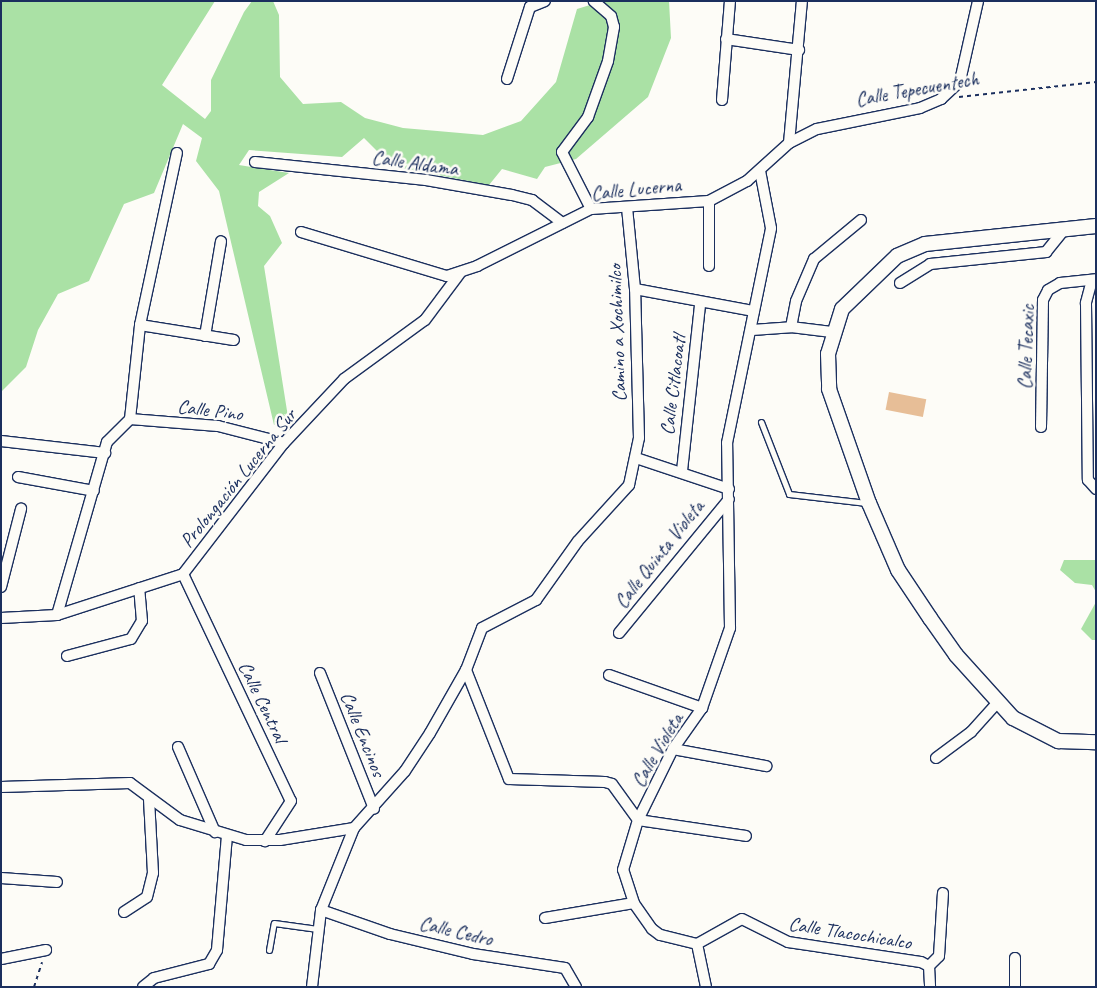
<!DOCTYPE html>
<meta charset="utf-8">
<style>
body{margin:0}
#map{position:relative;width:1097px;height:988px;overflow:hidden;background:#fdfcf7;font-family:Caveat,sans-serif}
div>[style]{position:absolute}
.green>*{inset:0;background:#aae1a5}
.building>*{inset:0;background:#e7be97;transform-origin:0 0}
.path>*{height:2px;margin-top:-1px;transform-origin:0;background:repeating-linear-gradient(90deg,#1b2f5e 0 4px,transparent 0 8px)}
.roads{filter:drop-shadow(1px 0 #1b2f5e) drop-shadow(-1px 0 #1b2f5e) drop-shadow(0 1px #1b2f5e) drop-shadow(0 -1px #1b2f5e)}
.service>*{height:5px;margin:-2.5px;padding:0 2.5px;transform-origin:2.5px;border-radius:2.5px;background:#fdfcf7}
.minor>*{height:10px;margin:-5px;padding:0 5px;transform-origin:5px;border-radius:5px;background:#fdfcf7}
.secondary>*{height:14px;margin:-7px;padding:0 7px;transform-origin:7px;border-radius:7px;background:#fdfcf7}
span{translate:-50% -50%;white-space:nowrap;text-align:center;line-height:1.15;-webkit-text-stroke:5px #fdfcf7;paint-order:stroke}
.street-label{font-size:20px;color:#1b2f5e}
.frame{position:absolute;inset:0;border:2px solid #1b2f5e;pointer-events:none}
</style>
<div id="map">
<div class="green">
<i style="clip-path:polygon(1px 1px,215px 1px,162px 85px,205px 119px,211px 111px,211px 80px,244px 12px,252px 1px,273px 1px,279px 15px,280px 77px,303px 104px,341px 102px,365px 118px,403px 128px,483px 135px,521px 121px,556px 82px,577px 9px,603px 1px,669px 1px,671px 38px,648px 97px,576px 159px,545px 167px,537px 179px,502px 169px,489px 185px,392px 166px,364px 138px,342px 157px,249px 150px,239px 165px,289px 173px,259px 192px,258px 206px,270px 216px,282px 243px,264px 266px,288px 417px,274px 425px,219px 191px,196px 161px,202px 138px,183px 124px,154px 193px,124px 204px,89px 281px,58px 294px,38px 330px,26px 367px,1px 392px)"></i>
<i style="clip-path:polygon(1064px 560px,1096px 560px,1096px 592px,1092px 585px,1075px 583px,1060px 570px)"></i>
<i style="clip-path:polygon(1096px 602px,1096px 640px,1092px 640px,1081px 629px)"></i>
</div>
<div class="building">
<i style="left:889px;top:392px;width:38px;height:18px;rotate:11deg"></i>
</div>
<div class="path">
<i style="left:959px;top:97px;width:138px;rotate:-6.2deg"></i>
<i style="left:34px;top:987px;width:26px;rotate:-72deg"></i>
</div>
<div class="roads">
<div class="service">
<i style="left:761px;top:422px;width:77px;rotate:68.7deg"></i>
<i style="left:789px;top:494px;width:78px;rotate:6.7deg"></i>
<i style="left:269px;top:950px;width:27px;rotate:-80deg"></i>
<i style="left:274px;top:923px;width:44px;rotate:7.8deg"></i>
</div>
<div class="minor">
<i style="left:726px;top:39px;width:74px;rotate:8.6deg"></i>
<i style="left:507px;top:79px;width:76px;rotate:-72.3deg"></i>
<i style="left:530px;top:7px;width:16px;rotate:-22deg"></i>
<i style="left:722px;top:100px;width:99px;rotate:-85.4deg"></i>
<i style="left:789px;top:143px;width:143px;rotate:-84.8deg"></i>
<i style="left:255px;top:162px;width:172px;rotate:6deg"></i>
<i style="left:426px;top:180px;width:87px;rotate:9.9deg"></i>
<i style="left:512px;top:195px;width:21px;rotate:14deg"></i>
<i style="left:532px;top:200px;width:38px;rotate:37deg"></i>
<i style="left:709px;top:201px;width:65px;rotate:90deg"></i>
<i style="left:591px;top:209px;width:64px;rotate:-117deg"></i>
<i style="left:562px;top:152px;width:44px;rotate:-53.4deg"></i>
<i style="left:588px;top:117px;width:59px;rotate:-70.3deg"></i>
<i style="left:608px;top:61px;width:35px;rotate:-80deg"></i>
<i style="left:614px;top:27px;width:11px;rotate:-105deg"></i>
<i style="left:611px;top:16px;width:23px;rotate:-139deg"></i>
<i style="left:301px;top:232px;width:152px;rotate:16.8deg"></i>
<i style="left:447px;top:276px;width:32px;rotate:-18deg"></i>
<i style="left:477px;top:266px;width:127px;rotate:-26.6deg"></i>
<i style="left:591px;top:209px;width:118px;rotate:-3.9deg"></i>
<i style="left:709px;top:201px;width:43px;rotate:-27.8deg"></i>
<i style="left:747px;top:181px;width:57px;rotate:-42.1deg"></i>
<i style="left:789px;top:143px;width:31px;rotate:-27deg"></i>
<i style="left:817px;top:129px;width:105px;rotate:-11.5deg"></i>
<i style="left:920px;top:108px;width:23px;rotate:-23deg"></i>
<i style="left:941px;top:99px;width:26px;rotate:-43deg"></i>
<i style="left:960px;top:81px;width:82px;rotate:-77.3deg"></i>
<i style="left:1092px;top:280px;width:24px;rotate:105deg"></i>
<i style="left:1086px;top:303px;width:177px;rotate:89.4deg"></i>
<i style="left:1088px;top:480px;width:12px;rotate:48deg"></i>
<i style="left:900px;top:283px;width:36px;rotate:-32deg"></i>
<i style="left:930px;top:264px;width:117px;rotate:-5.9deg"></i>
<i style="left:1046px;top:252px;width:27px;rotate:-51deg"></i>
<i style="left:635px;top:289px;width:121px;rotate:10.5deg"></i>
<i style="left:140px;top:325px;width:95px;rotate:9.1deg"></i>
<i style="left:791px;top:327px;width:26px;rotate:-79deg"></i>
<i style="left:796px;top:301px;width:46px;rotate:-66.8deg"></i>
<i style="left:814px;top:259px;width:61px;rotate:-39.7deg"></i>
<i style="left:752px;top:330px;width:39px;rotate:-4deg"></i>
<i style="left:791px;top:327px;width:41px;rotate:7deg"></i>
<i style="left:205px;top:336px;width:96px;rotate:-80.4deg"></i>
<i style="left:130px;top:419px;width:88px;rotate:4.5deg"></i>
<i style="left:218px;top:426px;width:68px;rotate:14.4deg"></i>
<i style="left:1041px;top:427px;width:127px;rotate:-89.1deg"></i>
<i style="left:1043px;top:300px;width:11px;rotate:-63deg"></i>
<i style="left:1048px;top:290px;width:14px;rotate:-30deg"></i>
<i style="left:1060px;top:283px;width:36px;rotate:-6deg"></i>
<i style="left:1px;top:441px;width:105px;rotate:6.6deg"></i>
<i style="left:636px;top:458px;width:98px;rotate:18.4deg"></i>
<i style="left:682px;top:471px;width:168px;rotate:-83.8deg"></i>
<i style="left:18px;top:477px;width:77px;rotate:10.4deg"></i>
<i style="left:183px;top:574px;width:251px;rotate:64.6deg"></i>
<i style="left:291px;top:801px;width:48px;rotate:123deg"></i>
<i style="left:1px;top:587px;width:81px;rotate:-75.6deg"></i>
<i style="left:57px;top:615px;width:180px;rotate:-73.9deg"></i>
<i style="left:107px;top:442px;width:33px;rotate:-45deg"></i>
<i style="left:130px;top:419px;width:95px;rotate:-83.9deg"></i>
<i style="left:140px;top:325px;width:176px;rotate:-77.9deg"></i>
<i style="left:1px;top:618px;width:56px;rotate:-3.1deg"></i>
<i style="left:57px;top:615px;width:133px;rotate:-18deg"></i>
<i style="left:183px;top:574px;width:165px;rotate:-52.4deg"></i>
<i style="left:284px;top:443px;width:88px;rotate:-46.8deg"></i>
<i style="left:344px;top:379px;width:100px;rotate:-36.1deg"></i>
<i style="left:425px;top:320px;width:59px;rotate:-53.3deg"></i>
<i style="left:619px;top:633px;width:173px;rotate:-50.6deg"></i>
<i style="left:67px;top:656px;width:66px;rotate:-14.9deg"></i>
<i style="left:131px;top:639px;width:21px;rotate:-59deg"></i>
<i style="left:142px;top:621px;width:33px;rotate:-95deg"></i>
<i style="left:466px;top:670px;width:117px;rotate:68.5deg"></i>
<i style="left:509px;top:779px;width:96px;rotate:1.8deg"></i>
<i style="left:605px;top:782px;width:7px;rotate:16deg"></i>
<i style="left:612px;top:784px;width:44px;rotate:54.2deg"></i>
<i style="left:638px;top:820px;width:109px;rotate:8.4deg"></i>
<i style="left:320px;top:673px;width:146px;rotate:68.3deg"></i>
<i style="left:609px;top:675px;width:99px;rotate:19.5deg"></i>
<i style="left:178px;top:747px;width:93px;rotate:66.5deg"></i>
<i style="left:673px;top:749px;width:95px;rotate:10.4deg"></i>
<i style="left:936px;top:758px;width:44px;rotate:-36.6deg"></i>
<i style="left:971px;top:732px;width:39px;rotate:-48deg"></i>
<i style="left:1px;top:787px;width:129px;rotate:-1.8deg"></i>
<i style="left:130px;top:783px;width:62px;rotate:36.5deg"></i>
<i style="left:180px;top:820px;width:69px;rotate:16.9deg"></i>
<i style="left:246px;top:840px;width:34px"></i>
<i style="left:280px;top:840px;width:75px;rotate:-9.2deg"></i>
<i style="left:1px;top:878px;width:56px;rotate:4.1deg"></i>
<i style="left:321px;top:910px;width:73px;rotate:19.2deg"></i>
<i style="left:390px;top:934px;width:85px;rotate:13.5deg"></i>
<i style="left:473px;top:954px;width:93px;rotate:8.7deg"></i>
<i style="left:565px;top:968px;width:22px;rotate:60deg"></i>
<i style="left:124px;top:912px;width:27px;rotate:-33deg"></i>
<i style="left:147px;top:897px;width:25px;rotate:-76deg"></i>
<i style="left:153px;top:873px;width:75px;rotate:-93.1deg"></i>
<i style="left:545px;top:918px;width:90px;rotate:-9.6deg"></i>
<i style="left:697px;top:944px;width:51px;rotate:-29.1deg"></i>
<i style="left:742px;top:919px;width:51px;rotate:26.6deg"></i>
<i style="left:788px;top:942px;width:134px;rotate:8.6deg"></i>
<i style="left:921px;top:962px;width:9px;rotate:27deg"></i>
<i style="left:929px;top:966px;width:21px;rotate:87deg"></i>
<i style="left:1px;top:959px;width:46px;rotate:-11.3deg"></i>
<i style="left:929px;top:966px;width:14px;rotate:-45deg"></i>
<i style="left:939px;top:956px;width:63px;rotate:-86.4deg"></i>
<i style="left:143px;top:987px;width:14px;rotate:-39deg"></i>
<i style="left:154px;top:978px;width:57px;rotate:-14.3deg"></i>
<i style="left:209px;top:964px;width:16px;rotate:-60deg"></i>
<i style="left:217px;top:950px;width:115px;rotate:-85deg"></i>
<i style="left:312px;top:987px;width:78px;rotate:-83.3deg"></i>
<i style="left:321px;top:910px;width:88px;rotate:-68.1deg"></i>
<i style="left:354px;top:828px;width:76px;rotate:-48.2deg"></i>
<i style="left:405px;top:771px;width:45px;rotate:-56.7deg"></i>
<i style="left:430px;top:733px;width:73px;rotate:-60.3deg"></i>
<i style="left:466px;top:670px;width:45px;rotate:-69.1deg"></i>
<i style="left:482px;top:628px;width:61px;rotate:-27.4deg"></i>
<i style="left:536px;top:600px;width:72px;rotate:-54.6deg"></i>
<i style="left:578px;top:541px;width:76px;rotate:-47.7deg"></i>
<i style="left:629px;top:485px;width:48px;rotate:-78deg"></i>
<i style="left:639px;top:438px;width:149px;rotate:-91.5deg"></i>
<i style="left:635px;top:289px;width:82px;rotate:-95.6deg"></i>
<i style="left:706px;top:987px;width:44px;rotate:-101.8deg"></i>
<i style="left:697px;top:944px;width:38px;rotate:-166deg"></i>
<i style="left:660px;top:935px;width:10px;rotate:-143deg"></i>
<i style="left:652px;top:929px;width:32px;rotate:-125deg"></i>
<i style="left:634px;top:903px;width:35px;rotate:-108deg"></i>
<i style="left:623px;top:870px;width:52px;rotate:-73.3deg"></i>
<i style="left:638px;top:820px;width:79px;rotate:-63.8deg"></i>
<i style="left:673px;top:749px;width:50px;rotate:-54.7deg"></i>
<i style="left:702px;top:708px;width:85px;rotate:-70.7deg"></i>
<i style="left:730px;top:628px;width:185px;rotate:-90.9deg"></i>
<i style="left:727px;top:443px;width:219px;rotate:-78.4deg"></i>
<i style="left:771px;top:228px;width:58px;rotate:-100.9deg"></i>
<i style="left:1015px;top:987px;width:29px;rotate:-90deg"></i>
</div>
<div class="secondary">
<i style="left:1096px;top:226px;width:172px;rotate:174deg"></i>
<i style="left:925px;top:244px;width:30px;rotate:157deg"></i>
<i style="left:897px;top:256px;width:76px;rotate:136.1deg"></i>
<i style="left:842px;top:309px;width:47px;rotate:107.3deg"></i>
<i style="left:828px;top:354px;width:35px;rotate:88deg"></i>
<i style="left:829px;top:389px;width:121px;rotate:70.7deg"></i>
<i style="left:869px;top:503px;width:73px;rotate:66.6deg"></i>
<i style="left:898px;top:570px;width:58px;rotate:56.3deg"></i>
<i style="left:930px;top:618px;width:45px;rotate:54.9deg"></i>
<i style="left:956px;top:655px;width:85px;rotate:47.9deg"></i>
<i style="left:1013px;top:718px;width:51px;rotate:27.1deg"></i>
<i style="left:1058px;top:741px;width:38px;rotate:2deg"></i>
</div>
</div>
<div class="street-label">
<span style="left:917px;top:89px;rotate:-10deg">Calle Tepecuentech</span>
<span style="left:415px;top:163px;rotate:8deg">Calle Aldama</span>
<span style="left:636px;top:189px;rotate:-6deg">Calle Lucerna</span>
<span style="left:617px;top:333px;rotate:-92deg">Camino a Xochimilco</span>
<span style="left:1026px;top:347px;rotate:-88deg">Calle Tecaxic</span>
<span style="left:673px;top:385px;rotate:-83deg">Calle Citlacoatl</span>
<span style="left:210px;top:410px;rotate:7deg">Calle Pino</span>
<span style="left:238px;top:478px;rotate:-51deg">Prolongación Lucerna Sur</span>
<span style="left:659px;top:554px;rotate:-52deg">Calle Quinta Violeta</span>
<span style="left:263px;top:702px;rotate:64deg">Calle Central</span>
<span style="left:363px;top:734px;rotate:68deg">Calle Encinos</span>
<span style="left:657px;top:750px;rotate:-60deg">Calle Violeta</span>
<span style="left:456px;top:931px;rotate:13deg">Calle Cedro</span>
<span style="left:850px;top:933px;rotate:9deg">Calle Tlacochicalco</span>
</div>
<div class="frame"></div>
</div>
